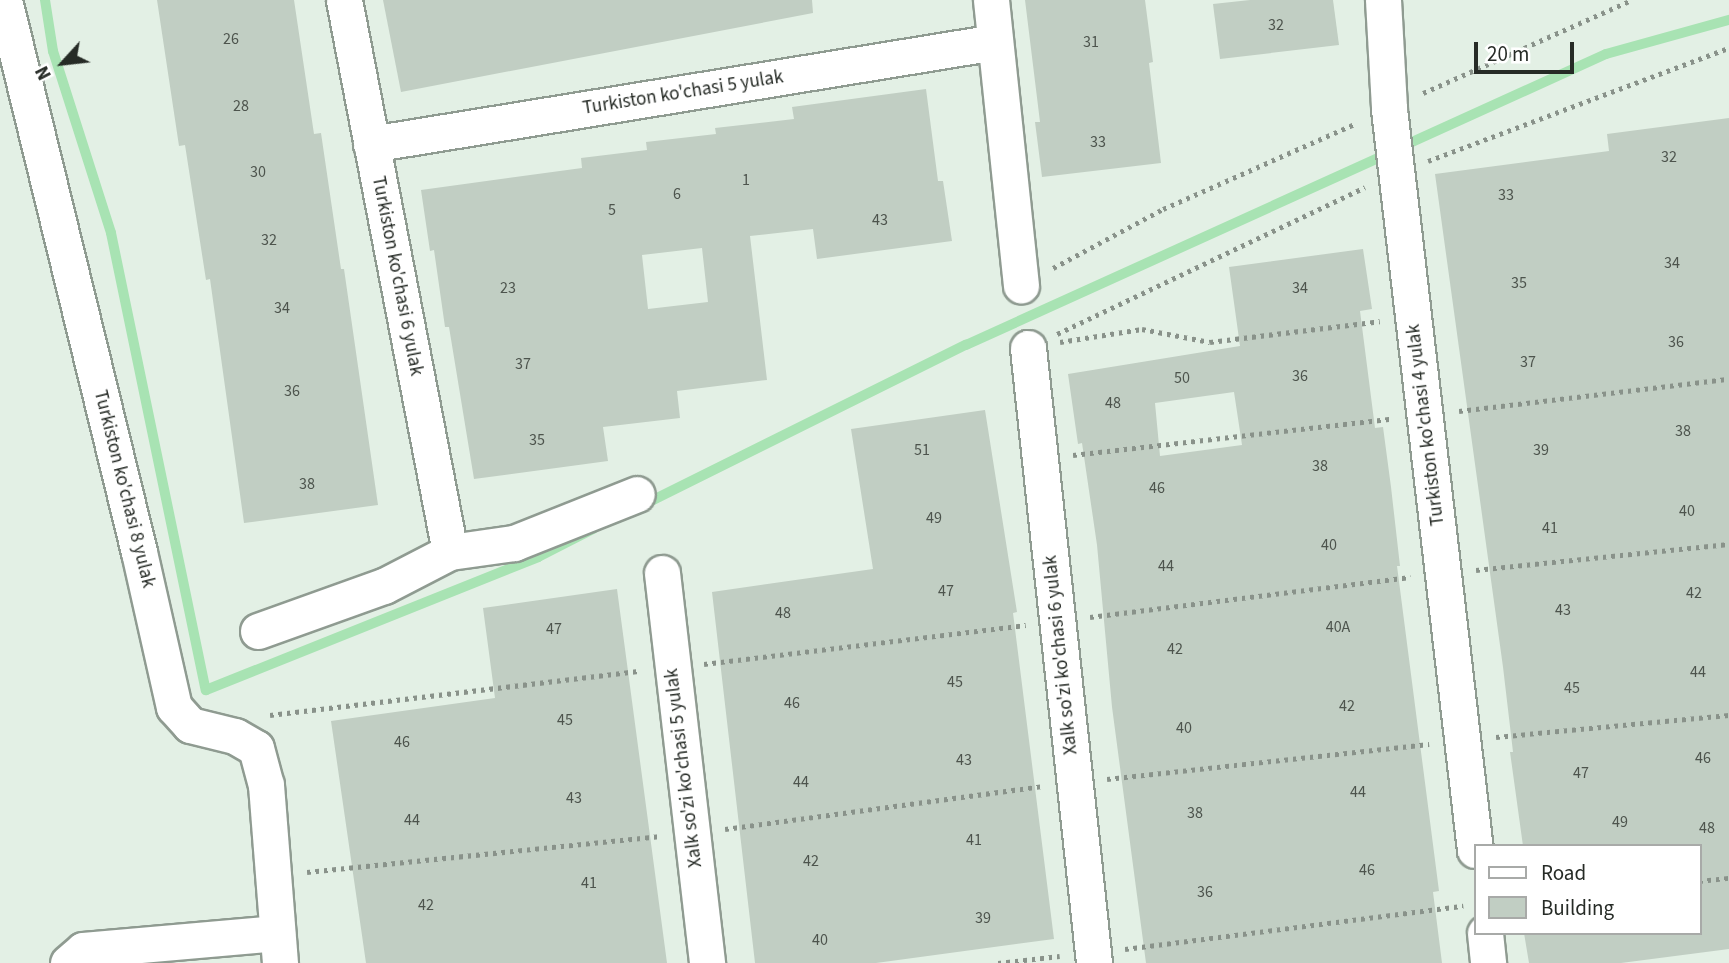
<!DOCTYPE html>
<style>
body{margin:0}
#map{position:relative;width:1729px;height:963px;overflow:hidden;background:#e3f0e5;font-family:"Source Sans 3",sans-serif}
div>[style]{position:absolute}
.stream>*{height:10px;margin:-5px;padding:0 5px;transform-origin:5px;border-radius:5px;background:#a8e3b3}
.building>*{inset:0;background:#c1cec3}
.path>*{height:4.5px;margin-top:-2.25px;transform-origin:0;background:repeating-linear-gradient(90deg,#89928a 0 3.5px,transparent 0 8.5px)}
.roads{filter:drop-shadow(2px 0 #8f9b91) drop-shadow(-2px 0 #8f9b91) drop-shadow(0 2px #8f9b91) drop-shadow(0 -2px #8f9b91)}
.minor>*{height:35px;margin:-17.5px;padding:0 17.5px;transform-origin:17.5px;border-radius:17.5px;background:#fff}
span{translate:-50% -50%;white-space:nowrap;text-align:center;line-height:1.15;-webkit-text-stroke:7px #fff;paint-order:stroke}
.number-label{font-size:16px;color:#4d544d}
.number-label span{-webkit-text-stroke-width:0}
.street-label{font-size:19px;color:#262b26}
.legend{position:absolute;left:1474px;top:844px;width:228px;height:91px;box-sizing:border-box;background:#fff;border:2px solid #a8aaa8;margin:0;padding:9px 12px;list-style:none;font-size:21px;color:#262b26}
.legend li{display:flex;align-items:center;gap:14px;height:35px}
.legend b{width:35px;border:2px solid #a8aaa8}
.north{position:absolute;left:28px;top:28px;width:70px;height:70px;-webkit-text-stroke:5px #fff;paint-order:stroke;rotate:243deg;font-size:19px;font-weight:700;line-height:28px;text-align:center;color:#262b26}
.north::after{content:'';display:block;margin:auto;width:24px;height:32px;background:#262b26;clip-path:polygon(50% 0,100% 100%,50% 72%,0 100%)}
.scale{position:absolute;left:1474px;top:42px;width:100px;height:32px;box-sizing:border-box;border:4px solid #262b26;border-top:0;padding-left:9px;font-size:21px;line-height:24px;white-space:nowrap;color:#262b26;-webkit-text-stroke:5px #fff;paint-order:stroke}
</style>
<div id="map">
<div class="stream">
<i style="left:45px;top:0;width:52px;rotate:81.1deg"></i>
<i style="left:53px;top:51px;width:191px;rotate:72.3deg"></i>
<i style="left:111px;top:233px;width:467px;rotate:78.3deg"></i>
<i style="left:206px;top:690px;width:358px;rotate:-21.8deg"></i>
<i style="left:538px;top:557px;width:62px;rotate:-27deg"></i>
<i style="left:1401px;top:147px;width:225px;rotate:-24.4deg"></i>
<i style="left:1606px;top:54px;width:128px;rotate:-15.5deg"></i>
<i style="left:641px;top:506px;width:363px;rotate:-26.4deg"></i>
<i style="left:966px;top:345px;width:462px;rotate:-24.4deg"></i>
</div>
<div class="building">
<i style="clip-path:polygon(157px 0,294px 0,314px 134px,321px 133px,341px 269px,344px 269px,378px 505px,244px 523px,210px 279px,206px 280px,185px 145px,179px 146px)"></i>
<i style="clip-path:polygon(383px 0,812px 0,813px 13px,401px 92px)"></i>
<i style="clip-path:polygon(1025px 0,1145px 0,1153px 62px,1149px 63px,1161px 163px,1042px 177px,1035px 122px,1040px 122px)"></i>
<i style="clip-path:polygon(1250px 0,1333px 0,1339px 45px,1220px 59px,1213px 4px)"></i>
<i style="clip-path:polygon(evenodd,926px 89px,938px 181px,943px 181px,952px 241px,817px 259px,813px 229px,750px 236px,767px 380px,677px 391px,680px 418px,603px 427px,608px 461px,474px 479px,449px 327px,445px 327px,434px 250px,430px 251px,421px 190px,582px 168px,581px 158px,647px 150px,646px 142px,716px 134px,715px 128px,794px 119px,792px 107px,926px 89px,702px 248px,708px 302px,648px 309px,642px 255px,702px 248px)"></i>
<i style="clip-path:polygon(1729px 118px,1729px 949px,1621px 963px,1529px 963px,1524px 933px,1699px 933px,1699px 846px,1523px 846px,1510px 752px,1513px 752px,1503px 667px,1435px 174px,1609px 151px,1607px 134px)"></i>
<i style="clip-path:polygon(evenodd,1363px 249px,1372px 309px,1360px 311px,1375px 428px,1383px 427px,1391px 487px,1400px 566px,1397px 566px,1439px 891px,1433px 892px,1442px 963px,1146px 963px,1112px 707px,1097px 545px,1082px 443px,1078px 444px,1068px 374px,1240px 346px,1229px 267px,1363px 249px,1234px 392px,1242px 445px,1160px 456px,1155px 403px,1234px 392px)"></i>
<i style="clip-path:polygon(985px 410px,1017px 612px,1013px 613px,1054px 939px,876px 963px,755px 963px,712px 592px,873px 569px,851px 429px)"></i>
<i style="clip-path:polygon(617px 589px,667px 963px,366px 963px,331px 721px,495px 698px,483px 608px)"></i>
</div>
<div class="path">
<i style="left:1423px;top:93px;width:229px;rotate:-24deg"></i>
<i style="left:1428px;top:161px;width:322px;rotate:-20.6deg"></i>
<i style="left:1053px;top:268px;width:125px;rotate:-28.2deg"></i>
<i style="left:1163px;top:209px;width:212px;rotate:-23.9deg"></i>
<i style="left:1057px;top:334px;width:341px;rotate:-25.5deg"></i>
<i style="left:1060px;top:342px;width:83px;rotate:-9deg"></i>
<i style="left:1142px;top:329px;width:69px;rotate:10.8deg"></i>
<i style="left:1210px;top:342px;width:171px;rotate:-7deg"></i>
<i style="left:1459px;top:411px;width:272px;rotate:-6.8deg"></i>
<i style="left:1073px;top:455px;width:320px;rotate:-6.5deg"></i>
<i style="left:1476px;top:570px;width:254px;rotate:-5.9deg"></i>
<i style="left:1090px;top:617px;width:323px;rotate:-7.1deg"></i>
<i style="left:704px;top:664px;width:324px;rotate:-6.9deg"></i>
<i style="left:270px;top:715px;width:373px;rotate:-6.8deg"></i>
<i style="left:1496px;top:737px;width:234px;rotate:-5.4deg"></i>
<i style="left:1107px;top:779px;width:324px;rotate:-6.2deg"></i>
<i style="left:725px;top:829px;width:320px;rotate:-7.7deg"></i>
<i style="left:307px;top:872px;width:356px;rotate:-5.8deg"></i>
<i style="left:1699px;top:881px;width:30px;rotate:-6deg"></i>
<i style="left:1125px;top:949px;width:341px;rotate:-7.3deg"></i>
<i style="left:998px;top:963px;width:62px;rotate:-6.4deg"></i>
</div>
<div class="roads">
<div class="minor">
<i style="left:4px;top:0;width:568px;rotate:76.26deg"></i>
<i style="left:139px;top:552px;width:159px;rotate:77.3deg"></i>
<i style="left:174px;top:707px;width:24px;rotate:48deg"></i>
<i style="left:190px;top:725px;width:46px;rotate:13.7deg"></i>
<i style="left:235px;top:736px;width:24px;rotate:30deg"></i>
<i style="left:256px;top:748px;width:38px;rotate:75deg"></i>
<i style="left:266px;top:785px;width:179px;rotate:85.5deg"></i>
<i style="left:344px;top:0;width:562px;rotate:79.13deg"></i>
<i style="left:991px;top:0;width:287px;rotate:84deg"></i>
<i style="left:1383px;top:0;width:109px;rotate:86.8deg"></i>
<i style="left:1389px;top:109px;width:746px;rotate:83.38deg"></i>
<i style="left:371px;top:144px;width:632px;rotate:-9.28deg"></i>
<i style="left:1028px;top:348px;width:619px;rotate:83.87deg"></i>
<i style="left:662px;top:573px;width:393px;rotate:83.4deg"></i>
<i style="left:258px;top:631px;width:134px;rotate:-19.7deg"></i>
<i style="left:384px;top:586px;width:74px;rotate:-27.3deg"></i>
<i style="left:450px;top:552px;width:65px;rotate:-8deg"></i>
<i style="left:514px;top:543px;width:132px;rotate:-21.7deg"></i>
<i style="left:1485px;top:933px;width:30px;rotate:84deg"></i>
<i style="left:68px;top:963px;width:20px;rotate:-41deg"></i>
<i style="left:83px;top:950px;width:195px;rotate:-5deg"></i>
</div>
</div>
<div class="number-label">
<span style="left:1276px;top:25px">32</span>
<span style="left:231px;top:39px">26</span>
<span style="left:1091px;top:42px">31</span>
<span style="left:241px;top:106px">28</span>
<span style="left:1098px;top:142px">33</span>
<span style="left:1669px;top:157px">32</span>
<span style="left:258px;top:172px">30</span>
<span style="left:746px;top:180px">1</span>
<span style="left:677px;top:194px">6</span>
<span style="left:1506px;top:195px">33</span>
<span style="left:612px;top:210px">5</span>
<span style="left:880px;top:220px">43</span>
<span style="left:269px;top:240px">32</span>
<span style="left:1672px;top:263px">34</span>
<span style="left:1519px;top:283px">35</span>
<span style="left:508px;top:288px">23</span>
<span style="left:1300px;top:288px">34</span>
<span style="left:282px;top:308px">34</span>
<span style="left:1676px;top:342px">36</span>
<span style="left:1528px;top:362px">37</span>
<span style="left:523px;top:364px">37</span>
<span style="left:1300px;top:376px">36</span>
<span style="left:1182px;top:378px">50</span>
<span style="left:292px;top:391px">36</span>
<span style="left:1113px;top:403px">48</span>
<span style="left:1683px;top:431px">38</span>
<span style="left:537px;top:440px">35</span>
<span style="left:922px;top:450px">51</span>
<span style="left:1541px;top:450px">39</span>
<span style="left:1320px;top:466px">38</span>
<span style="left:307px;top:484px">38</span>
<span style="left:1157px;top:488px">46</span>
<span style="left:1687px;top:511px">40</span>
<span style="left:934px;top:518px">49</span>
<span style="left:1550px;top:528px">41</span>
<span style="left:1329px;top:545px">40</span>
<span style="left:1166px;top:566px">44</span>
<span style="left:946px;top:591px">47</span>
<span style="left:1694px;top:593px">42</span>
<span style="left:1563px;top:610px">43</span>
<span style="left:783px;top:613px">48</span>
<span style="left:1338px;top:627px">40A</span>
<span style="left:554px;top:629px">47</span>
<span style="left:1175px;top:649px">42</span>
<span style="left:1698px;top:672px">44</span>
<span style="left:955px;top:682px">45</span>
<span style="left:1572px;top:688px">45</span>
<span style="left:792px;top:703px">46</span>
<span style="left:1347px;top:706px">42</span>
<span style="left:565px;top:720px">45</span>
<span style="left:1184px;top:728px">40</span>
<span style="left:402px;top:742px">46</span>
<span style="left:1703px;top:758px">46</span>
<span style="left:964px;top:760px">43</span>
<span style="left:1581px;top:773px">47</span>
<span style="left:801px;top:782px">44</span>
<span style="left:1358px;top:792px">44</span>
<span style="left:574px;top:798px">43</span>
<span style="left:1195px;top:813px">38</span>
<span style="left:412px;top:820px">44</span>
<span style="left:1620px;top:822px">49</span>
<span style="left:1707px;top:828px">48</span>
<span style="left:974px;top:840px">41</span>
<span style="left:811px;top:861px">42</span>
<span style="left:1367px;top:870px">46</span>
<span style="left:589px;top:883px">41</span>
<span style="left:1205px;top:892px">36</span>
<span style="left:426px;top:905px">42</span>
<span style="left:983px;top:918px">39</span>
<span style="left:820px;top:940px">40</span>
</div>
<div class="street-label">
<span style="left:683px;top:93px;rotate:-9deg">Turkiston ko'chasi 5 yulak</span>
<span style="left:397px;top:276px;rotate:79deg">Turkiston ko'chasi 6 yulak</span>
<span style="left:1426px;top:425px;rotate:-97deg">Turkiston ko'chasi 4 yulak</span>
<span style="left:124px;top:489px;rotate:76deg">Turkiston ko'chasi 8 yulak</span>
<span style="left:1061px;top:655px;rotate:-96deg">Xalk so'zi ko'chasi 6 yulak</span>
<span style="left:684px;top:768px;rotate:-97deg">Xalk so'zi ko'chasi 5 yulak</span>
</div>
<ul class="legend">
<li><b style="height:9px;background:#fff"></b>Road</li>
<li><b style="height:19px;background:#c1cec3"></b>Building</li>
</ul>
<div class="north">N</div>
<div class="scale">20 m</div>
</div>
